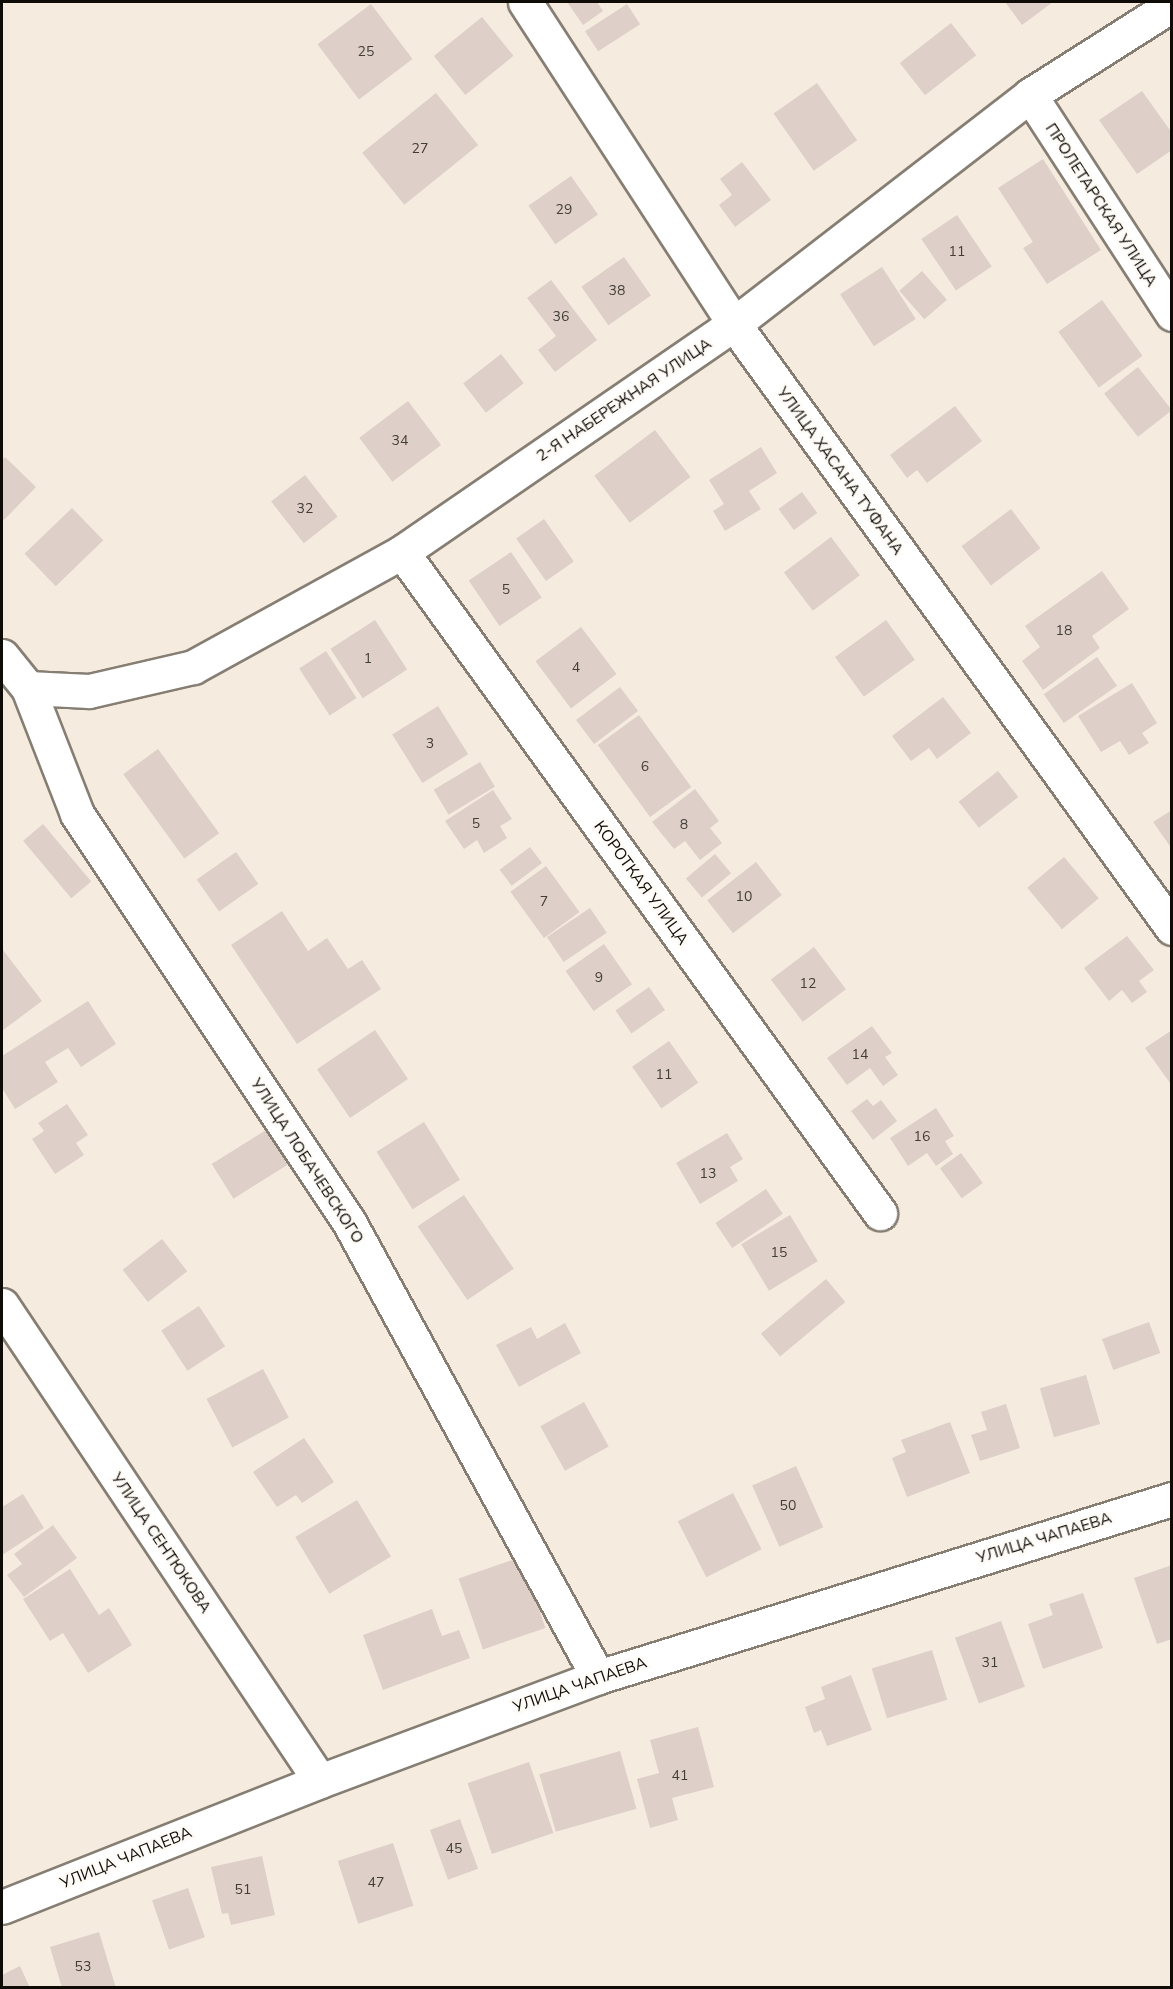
<!DOCTYPE html>
<meta charset="utf-8">
<style>
body{margin:0}
#map{position:relative;width:1173px;height:1989px;overflow:hidden;background:#f5ecdf;font-family:"Nunito Sans",sans-serif}
div>[style]{position:absolute}
.building>*{inset:0;background:#decfc9;transform-origin:0 0}
.roads{filter:drop-shadow(2px 0 #867e73) drop-shadow(-2px 0 #867e73) drop-shadow(0 2px #867e73) drop-shadow(0 -2px #867e73)}
.minor>*{height:33px;margin:-16.5px;padding:0 16.5px;transform-origin:16.5px;border-radius:16.5px;background:#fff}
span{translate:-50% -50%;white-space:nowrap;text-align:center;line-height:1.15;-webkit-text-stroke:4.5px #fefaf5;paint-order:stroke}
.number-label{font-size:14px;color:#433d38}
.number-label span{-webkit-text-stroke-width:0}
.street-label{font-size:16px;color:#0f0c08}
.frame{position:absolute;inset:0;border:3px solid #0f0c08;pointer-events:none}
</style>
<div id="map">
<div class="building">
<i style="clip-path:polygon(567px 2px,597px 2px,603px 11px,583px 25px)"></i>
<i style="clip-path:polygon(1005px 2px,1053px 2px,1022px 25px)"></i>
<i style="left:371px;top:4px;width:69px;height:67px;rotate:53deg"></i>
<i style="left:627px;top:4px;width:24px;height:50px;rotate:57deg"></i>
<i style="left:482px;top:17px;width:50px;height:62px;rotate:51deg"></i>
<i style="left:951px;top:23px;width:41px;height:65px;rotate:52deg"></i>
<i style="left:817px;top:83px;width:70px;height:53px;rotate:55deg"></i>
<i style="clip-path:polygon(1142px 91px,1172px 133px,1172px 150px,1137px 174px,1099px 120px)"></i>
<i style="left:436px;top:93px;width:67px;height:95px;rotate:51deg"></i>
<i style="clip-path:polygon(1043px 159px,1101px 250px,1047px 284px,1023px 248px,1033px 242px,998px 188px)"></i>
<i style="clip-path:polygon(742px 162px,771px 200px,735px 227px,719px 205px,732px 195px,720px 179px)"></i>
<i style="left:571px;top:176px;width:47px;height:52px;rotate:55deg"></i>
<i style="left:957px;top:215px;width:62px;height:43px;rotate:56deg"></i>
<i style="left:624px;top:257px;width:47px;height:52px;rotate:55deg"></i>
<i style="left:882px;top:267px;width:62px;height:50px;rotate:57deg"></i>
<i style="left:922px;top:271px;width:38px;height:30px;rotate:49deg"></i>
<i style="clip-path:polygon(551px 280px,597px 340px,555px 372px,538px 350px,556px 336px,527px 298px)"></i>
<i style="left:1102px;top:300px;width:69px;height:54px;rotate:54deg"></i>
<i style="left:501px;top:354px;width:37px;height:48px;rotate:52deg"></i>
<i style="left:1138px;top:367px;width:55px;height:43px;rotate:52deg"></i>
<i style="left:408px;top:401px;width:55px;height:61px;rotate:53deg"></i>
<i style="clip-path:polygon(955px 406px,982px 441px,927px 483px,917px 470px,907px 478px,890px 455px)"></i>
<i style="left:655px;top:430px;width:59px;height:76px;rotate:53deg"></i>
<i style="clip-path:polygon(761px 447px,777px 473px,749px 491px,761px 509px,725px 531px,713px 511px,724px 504px,709px 480px)"></i>
<i style="clip-path:polygon(5px 457px,36px 487px,4px 520px,2px 518px,2px 460px)"></i>
<i style="left:305px;top:475px;width:53px;height:43px;rotate:52deg"></i>
<i style="left:802px;top:492px;width:26px;height:29px;rotate:54deg"></i>
<i style="left:72px;top:508px;width:45px;height:66px;rotate:46deg"></i>
<i style="left:1011px;top:509px;width:49px;height:62px;rotate:53deg"></i>
<i style="left:544px;top:519px;width:52px;height:34px;rotate:55deg"></i>
<i style="left:831px;top:537px;width:48px;height:59px;rotate:53deg"></i>
<i style="left:511px;top:552px;width:55px;height:51px;rotate:56deg"></i>
<i style="clip-path:polygon(1102px 571px,1129px 609px,1092px 636px,1100px 648px,1043px 690px,1022px 661px,1040px 647px,1025px 626px)"></i>
<i style="left:375px;top:620px;width:59px;height:53px;rotate:57deg"></i>
<i style="left:886px;top:620px;width:49px;height:63px;rotate:54deg"></i>
<i style="left:581px;top:627px;width:59px;height:57px;rotate:53deg"></i>
<i style="left:326px;top:651px;width:56px;height:32px;rotate:57deg"></i>
<i style="left:1097px;top:657px;width:35px;height:65px;rotate:55deg"></i>
<i style="clip-path:polygon(1132px 683px,1157px 723px,1142px 733px,1149px 743px,1129px 755px,1120px 741px,1101px 752px,1078px 716px)"></i>
<i style="left:620px;top:687px;width:30px;height:55px;rotate:53deg"></i>
<i style="clip-path:polygon(943px 697px,971px 733px,937px 759px,929px 748px,911px 761px,892px 736px)"></i>
<i style="left:438px;top:706px;width:57px;height:54px;rotate:58deg"></i>
<i style="left:639px;top:715px;width:89px;height:51px;rotate:54deg"></i>
<i style="left:158px;top:749px;width:104px;height:43px;rotate:54deg"></i>
<i style="left:480px;top:762px;width:29px;height:54px;rotate:59deg"></i>
<i style="left:998px;top:771px;width:33px;height:50px;rotate:52deg"></i>
<i style="clip-path:polygon(695px 789px,719px 821px,710px 828px,722px 843px,700px 860px,685px 841px,674px 849px,652px 822px)"></i>
<i style="clip-path:polygon(493px 790px,512px 819px,500px 826px,507px 838px,484px 853px,477px 840px,464px 849px,445px 821px)"></i>
<i style="clip-path:polygon(1172px 810px,1172px 849px,1153px 822px)"></i>
<i style="left:43px;top:824px;width:75px;height:26px;rotate:50deg"></i>
<i style="left:530px;top:847px;width:20px;height:38px;rotate:53deg"></i>
<i style="left:236px;top:852px;width:39px;height:48px;rotate:55deg"></i>
<i style="left:715px;top:854px;width:25px;height:38px;rotate:50deg"></i>
<i style="left:1064px;top:857px;width:54px;height:48px;rotate:50deg"></i>
<i style="left:756px;top:862px;width:42px;height:62px;rotate:52deg"></i>
<i style="left:546px;top:866px;width:57px;height:44px;rotate:54deg"></i>
<i style="left:590px;top:908px;width:30px;height:52px;rotate:56deg"></i>
<i style="clip-path:polygon(282px 911px,308px 951px,327px 938px,348px 969px,362px 960px,381px 989px,297px 1044px,231px 945px)"></i>
<i style="clip-path:polygon(1127px 936px,1154px 970px,1139px 981px,1147px 992px,1132px 1003px,1122px 990px,1109px 1001px,1084px 968px)"></i>
<i style="left:604px;top:944px;width:49px;height:47px;rotate:55deg"></i>
<i style="left:814px;top:947px;width:53px;height:54px;rotate:53deg"></i>
<i style="clip-path:polygon(3px 950px,42px 1001px,2px 1031px,2px 951px)"></i>
<i style="left:649px;top:987px;width:28px;height:41px;rotate:55deg"></i>
<i style="clip-path:polygon(88px 1001px,116px 1044px,81px 1067px,68px 1048px,45px 1062px,58px 1082px,15px 1109px,2px 1088px,2px 1056px)"></i>
<i style="clip-path:polygon(872px 1026px,892px 1053px,885px 1057px,898px 1075px,883px 1086px,870px 1068px,847px 1085px,827px 1058px)"></i>
<i style="left:375px;top:1030px;width:59px;height:70px;rotate:56deg"></i>
<i style="clip-path:polygon(1172px 1030px,1172px 1082px,1170px 1083px,1145px 1048px)"></i>
<i style="left:669px;top:1041px;width:51px;height:45px;rotate:55deg"></i>
<i style="clip-path:polygon(867px 1099px,873px 1106px,881px 1100px,897px 1121px,873px 1140px,851px 1111px)"></i>
<i style="clip-path:polygon(67px 1104px,88px 1135px,76px 1143px,84px 1155px,55px 1174px,32px 1139px,44px 1131px,38px 1123px)"></i>
<i style="clip-path:polygon(936px 1108px,954px 1136px,945px 1141px,953px 1154px,936px 1166px,927px 1153px,908px 1166px,890px 1138px)"></i>
<i style="left:424px;top:1122px;width:68px;height:56px;rotate:58deg"></i>
<i style="left:266px;top:1130px;width:41px;height:64px;rotate:58deg"></i>
<i style="clip-path:polygon(727px 1133px,743px 1159px,730px 1167px,738px 1181px,700px 1204px,676px 1163px)"></i>
<i style="left:961px;top:1153px;width:37px;height:26px;rotate:54deg"></i>
<i style="left:766px;top:1189px;width:30px;height:61px;rotate:56deg"></i>
<i style="left:464px;top:1195px;width:89px;height:56px;rotate:56deg"></i>
<i style="left:790px;top:1215px;width:54px;height:57px;rotate:59deg"></i>
<i style="left:162px;top:1239px;width:41px;height:50px;rotate:52deg"></i>
<i style="left:826px;top:1279px;width:30px;height:85px;rotate:50deg"></i>
<i style="left:199px;top:1306px;width:48px;height:45px;rotate:57deg"></i>
<i style="left:1149px;top:1322px;width:33px;height:50px;rotate:70deg"></i>
<i style="clip-path:polygon(565px 1323px,581px 1353px,519px 1387px,496px 1345px,531px 1327px,537px 1339px)"></i>
<i style="left:263px;top:1369px;width:55px;height:64px;rotate:62deg"></i>
<i style="left:1086px;top:1375px;width:51px;height:48px;rotate:74deg"></i>
<i style="left:584px;top:1402px;width:51px;height:50px;rotate:61deg"></i>
<i style="clip-path:polygon(1006px 1404px,1020px 1448px,980px 1461px,971px 1435px,987px 1430px,981px 1412px)"></i>
<i style="clip-path:polygon(950px 1422px,970px 1473px,907px 1497px,892px 1458px,906px 1452px,901px 1440px)"></i>
<i style="clip-path:polygon(304px 1438px,334px 1482px,302px 1503px,296px 1495px,277px 1507px,253px 1472px)"></i>
<i style="left:796px;top:1466px;width:67px;height:48px;rotate:66deg"></i>
<i style="left:733px;top:1493px;width:63px;height:62px;rotate:63deg"></i>
<i style="clip-path:polygon(23px 1494px,44px 1528px,2px 1555px,2px 1507px)"></i>
<i style="left:357px;top:1500px;width:66px;height:72px;rotate:59deg"></i>
<i style="clip-path:polygon(53px 1525px,77px 1558px,24px 1597px,7px 1575px,22px 1564px,14px 1554px)"></i>
<i style="left:521px;top:1557px;width:75px;height:66px;rotate:71deg"></i>
<i style="clip-path:polygon(1172px 1565px,1172px 1639px,1157px 1644px,1134px 1578px)"></i>
<i style="clip-path:polygon(70px 1569px,99px 1615px,109px 1608px,132px 1645px,88px 1673px,63px 1633px,50px 1641px,23px 1599px)"></i>
<i style="clip-path:polygon(1083px 1593px,1103px 1648px,1043px 1669px,1028px 1624px,1053px 1615px,1049px 1604px)"></i>
<i style="clip-path:polygon(432px 1609px,442px 1636px,459px 1630px,470px 1658px,383px 1690px,363px 1635px)"></i>
<i style="left:1001px;top:1621px;width:70px;height:49px;rotate:70deg"></i>
<i style="left:932px;top:1650px;width:52px;height:63px;rotate:73deg"></i>
<i style="clip-path:polygon(851px 1675px,872px 1730px,827px 1746px,821px 1730px,814px 1733px,805px 1707px,825px 1699px,821px 1687px)"></i>
<i style="clip-path:polygon(698px 1727px,714px 1787px,672px 1798px,678px 1820px,650px 1828px,637px 1779px,659px 1773px,650px 1740px)"></i>
<i style="left:620px;top:1751px;width:60px;height:84px;rotate:74deg"></i>
<i style="left:529px;top:1762px;width:75px;height:65px;rotate:71deg"></i>
<i style="left:460px;top:1819px;width:53px;height:32px;rotate:70deg"></i>
<i style="left:393px;top:1843px;width:66px;height:58px;rotate:72deg"></i>
<i style="clip-path:polygon(262px 1856px,275px 1915px,231px 1925px,228px 1913px,222px 1914px,211px 1867px)"></i>
<i style="left:188px;top:1888px;width:52px;height:38px;rotate:71deg"></i>
<i style="clip-path:polygon(99px 1932px,116px 1988px,62px 1988px,50px 1947px)"></i>
<i style="clip-path:polygon(20px 1966px,30px 1988px,2px 1988px,2px 1975px)"></i>
</div>
<div class="roads">
<div class="minor">
<i style="left:525px;top:2px;width:384px;rotate:57deg"></i>
<i style="left:734px;top:324px;width:746px;rotate:54.05deg"></i>
<i style="left:1030px;top:95px;width:261px;rotate:57deg"></i>
<i style="left:402px;top:552px;width:816px;rotate:54.13deg"></i>
<i style="left:2px;top:656px;width:41px;rotate:50.9deg"></i>
<i style="left:28px;top:688px;width:135px;rotate:68.7deg"></i>
<i style="left:77px;top:814px;width:490px;rotate:56.3deg"></i>
<i style="left:349px;top:1222px;width:519px;rotate:61.31deg"></i>
<i style="left:28px;top:688px;width:61px;rotate:2.8deg"></i>
<i style="left:89px;top:691px;width:107px;rotate:-13deg"></i>
<i style="left:193px;top:667px;width:239px;rotate:-28.8deg"></i>
<i style="left:402px;top:552px;width:403px;rotate:-34.5deg"></i>
<i style="left:734px;top:324px;width:374px;rotate:-37.7deg"></i>
<i style="left:1030px;top:95px;width:168px;rotate:-32.4deg"></i>
<i style="left:2px;top:1305px;width:572px;rotate:56.25deg"></i>
<i style="left:2px;top:1907px;width:342px;rotate:-21.6deg"></i>
<i style="left:320px;top:1781px;width:297px;rotate:-20.5deg"></i>
<i style="left:598px;top:1677px;width:601px;rotate:-17.23deg"></i>
</div>
</div>
<div class="number-label">
<span style="left:366px;top:52px">25</span>
<span style="left:420px;top:149px">27</span>
<span style="left:564px;top:210px">29</span>
<span style="left:957px;top:252px">11</span>
<span style="left:617px;top:291px">38</span>
<span style="left:561px;top:317px">36</span>
<span style="left:400px;top:441px">34</span>
<span style="left:305px;top:509px">32</span>
<span style="left:506px;top:590px">5</span>
<span style="left:1064px;top:631px">18</span>
<span style="left:368px;top:659px">1</span>
<span style="left:576px;top:668px">4</span>
<span style="left:430px;top:744px">3</span>
<span style="left:645px;top:767px">6</span>
<span style="left:476px;top:824px">5</span>
<span style="left:684px;top:825px">8</span>
<span style="left:744px;top:897px">10</span>
<span style="left:544px;top:902px">7</span>
<span style="left:599px;top:978px">9</span>
<span style="left:808px;top:984px">12</span>
<span style="left:860px;top:1055px">14</span>
<span style="left:664px;top:1075px">11</span>
<span style="left:922px;top:1137px">16</span>
<span style="left:708px;top:1174px">13</span>
<span style="left:779px;top:1253px">15</span>
<span style="left:788px;top:1506px">50</span>
<span style="left:990px;top:1663px">31</span>
<span style="left:680px;top:1776px">41</span>
<span style="left:454px;top:1849px">45</span>
<span style="left:376px;top:1883px">47</span>
<span style="left:243px;top:1890px">51</span>
<span style="left:83px;top:1967px">53</span>
</div>
<div class="street-label">
<span style="left:1101px;top:205px;rotate:57deg">ПРОЛЕТАРСКАЯ УЛИЦА</span>
<span style="left:624px;top:400px;rotate:-34deg">2-Я НАБЕРЕЖНАЯ УЛИЦА</span>
<span style="left:840px;top:471px;rotate:54deg">УЛИЦА ХАСАНА ТУФАНА</span>
<span style="left:641px;top:883px;rotate:54deg">КОРОТКАЯ УЛИЦА</span>
<span style="left:307px;top:1161px;rotate:57deg">УЛИЦА ЛОБАЧЕВСКОГО</span>
<span style="left:1044px;top:1538px;rotate:-17deg">УЛИЦА ЧАПАЕВА</span>
<span style="left:161px;top:1543px;rotate:56deg">УЛИЦА СЕНТЮКОВА</span>
<span style="left:580px;top:1685px;rotate:-19deg">УЛИЦА ЧАПАЕВА</span>
<span style="left:126px;top:1858px;rotate:-22deg">УЛИЦА ЧАПАЕВА</span>
</div>
<div class="frame"></div>
</div>
